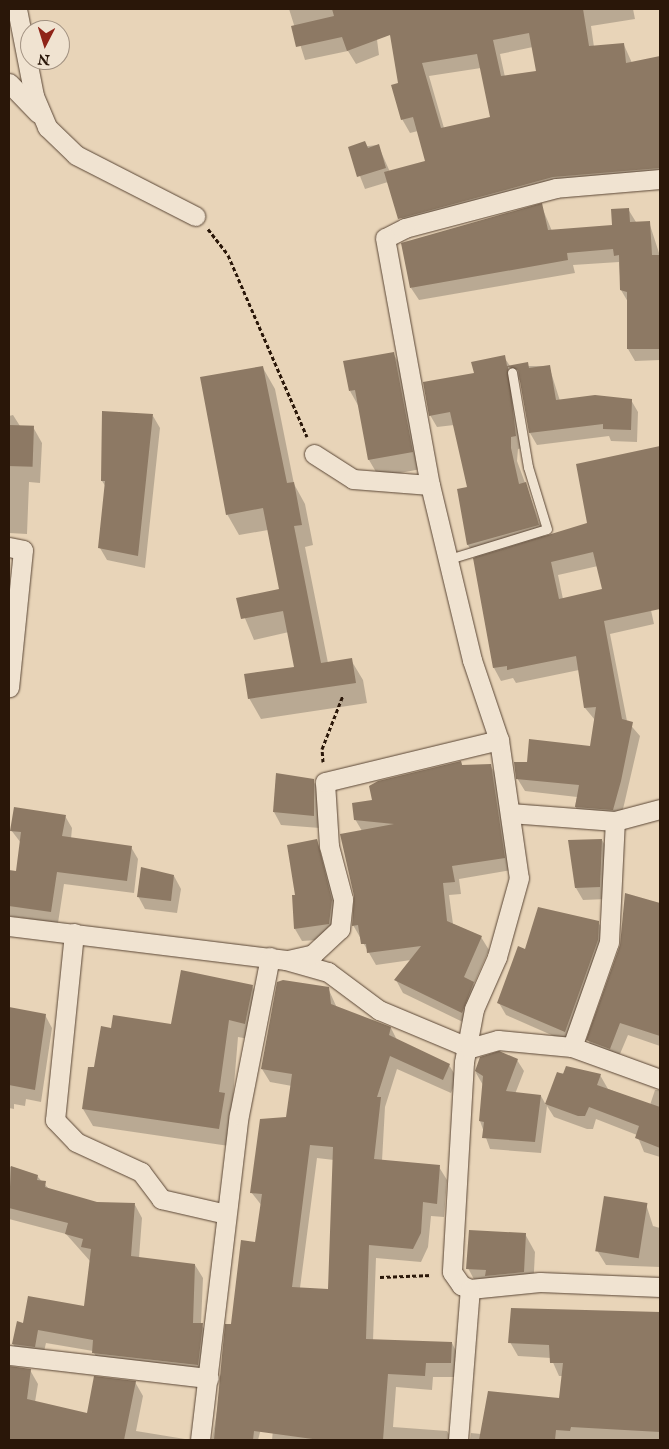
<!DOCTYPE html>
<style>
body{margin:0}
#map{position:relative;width:669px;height:1449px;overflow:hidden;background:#e8d4b8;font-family:"IM FELL English",serif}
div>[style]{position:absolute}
.shadow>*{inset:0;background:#0003}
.building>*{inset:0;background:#8d7964;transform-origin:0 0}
.path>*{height:3px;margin-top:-1.5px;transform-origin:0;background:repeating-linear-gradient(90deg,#2a1709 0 4px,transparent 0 6.5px)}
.roads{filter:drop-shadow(0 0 1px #5a4635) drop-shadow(0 0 1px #5a4635)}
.lane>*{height:9px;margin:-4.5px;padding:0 4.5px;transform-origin:4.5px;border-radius:4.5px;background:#f0e3d1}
.street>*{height:19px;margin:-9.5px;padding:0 9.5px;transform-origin:9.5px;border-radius:9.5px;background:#f0e3d1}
span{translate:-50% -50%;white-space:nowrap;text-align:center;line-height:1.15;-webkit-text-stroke:4.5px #f0e3d1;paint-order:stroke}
.frame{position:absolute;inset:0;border:10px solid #2a1709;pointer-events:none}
.north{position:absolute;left:20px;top:20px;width:50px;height:50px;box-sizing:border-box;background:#f0e3d1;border:1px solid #a19181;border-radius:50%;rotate:185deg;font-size:14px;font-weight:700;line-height:20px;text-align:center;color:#2a1709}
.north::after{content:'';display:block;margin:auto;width:18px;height:22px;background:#8f2418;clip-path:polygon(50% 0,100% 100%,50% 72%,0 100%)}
</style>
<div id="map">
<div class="shadow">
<div style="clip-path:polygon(289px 9px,373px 9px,379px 55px,356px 64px,348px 51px,305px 60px)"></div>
<div style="clip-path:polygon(evenodd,401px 9px,633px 9px,635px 19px,591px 26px,594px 47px,624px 45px,632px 63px,660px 57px,660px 182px,561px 190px,407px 232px,388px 182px,365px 189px,349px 148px,378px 145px,390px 172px,427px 162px,418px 131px,410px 133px,402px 119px,401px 9px,533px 47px,537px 72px,505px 77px,500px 54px,533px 47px,401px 9px,481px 68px,491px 118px,444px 128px,429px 76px,481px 68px)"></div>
<div style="clip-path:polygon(541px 205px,552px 231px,613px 226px,628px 209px,636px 222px,649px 222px,660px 256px,660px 360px,635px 361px,628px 349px,628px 302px,621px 290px,619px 262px,573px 265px,575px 273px,419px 300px,411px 288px)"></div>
<div style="clip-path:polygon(393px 353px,403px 370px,421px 469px,379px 477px,369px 460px,359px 407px,350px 391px)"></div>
<div style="clip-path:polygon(evenodd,504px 357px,510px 366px,549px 366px,560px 401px,631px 400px,638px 412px,637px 442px,611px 441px,609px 436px,537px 445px,530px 433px,521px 381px,515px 378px,523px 448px,518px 449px,517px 461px,545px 537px,588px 524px,660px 450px,660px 598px,649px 601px,654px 624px,610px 634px,627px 721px,640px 736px,620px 822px,582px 819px,575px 806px,577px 797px,525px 791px,517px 778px,528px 763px,591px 748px,595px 720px,585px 708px,579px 670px,516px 683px,513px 678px,501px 681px,494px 668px,476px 559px,468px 545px,458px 490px,468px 488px,454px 425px,437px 427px,430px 415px,475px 374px,504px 357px,598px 566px,603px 590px,563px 599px,558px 575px,598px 566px)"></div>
<div style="clip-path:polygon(263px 368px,275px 389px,294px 484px,305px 504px,313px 545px,305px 547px,328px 663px,351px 660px,363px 680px,367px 703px,261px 719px,249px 698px,296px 668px,289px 632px,254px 640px,237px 599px,280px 590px,268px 530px,239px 535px,227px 514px)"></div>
<div style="clip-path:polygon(13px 415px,20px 426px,33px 427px,42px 443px,40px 483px,29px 482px,27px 534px,9px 533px,9px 416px)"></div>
<div style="clip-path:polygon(153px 416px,160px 428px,145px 568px,107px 560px,100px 548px,106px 487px,102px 481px)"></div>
<div style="clip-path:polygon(461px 762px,463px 767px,490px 765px,498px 778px,511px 870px,459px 879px,461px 894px,449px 895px,453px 924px,481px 937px,489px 950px,474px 984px,480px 995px,469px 1025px,403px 993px,396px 980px,411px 960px,376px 965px,353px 925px,362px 831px,355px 819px,373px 801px)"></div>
<div style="clip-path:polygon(277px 775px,313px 781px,321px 793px,320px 828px,281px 825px,274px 812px)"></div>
<div style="clip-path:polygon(65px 816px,72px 828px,71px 839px,131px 847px,138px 859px,134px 893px,64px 884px,58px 923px,9px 916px,9px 872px,17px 873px,21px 843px,11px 830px)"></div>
<div style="clip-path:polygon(317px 840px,338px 913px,332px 939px,302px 941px,295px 929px,297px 896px)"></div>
<div style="clip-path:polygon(602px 840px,609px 852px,607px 899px,583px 900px,576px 888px)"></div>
<div style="clip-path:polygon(174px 876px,181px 889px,177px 913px,145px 909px,138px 896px)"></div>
<div style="clip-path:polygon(626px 894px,660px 906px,660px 1046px,628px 1035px,617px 1061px,595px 1053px,588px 1040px,621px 946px)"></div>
<div style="clip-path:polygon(598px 922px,605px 934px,572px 1044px,506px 1015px,499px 1003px,525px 951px)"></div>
<div style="clip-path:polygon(252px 986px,262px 1003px,255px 1040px,238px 1037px,229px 1146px,93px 1126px,83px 1109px,89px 1068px,95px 1069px,112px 1029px,172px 1025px)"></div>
<div style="clip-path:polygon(evenodd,328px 988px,337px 1008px,391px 1028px,397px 1040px,449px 1065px,457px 1078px,451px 1093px,397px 1069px,385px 1107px,382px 1161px,439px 1167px,447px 1180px,444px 1217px,431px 1216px,428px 1247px,421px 1262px,376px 1258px,373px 1341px,452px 1343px,459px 1357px,458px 1377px,433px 1377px,432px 1390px,396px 1387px,393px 1427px,447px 1431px,452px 1440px,272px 1440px,274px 1419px,264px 1417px,258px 1440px,212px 1440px,232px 1325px,256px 1243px,262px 1206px,251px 1192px,287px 1118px,292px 1086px,270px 1082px,262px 1069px,328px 988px,317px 1158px,334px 1160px,329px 1290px,300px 1288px,317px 1158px)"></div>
<div style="clip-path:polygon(9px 1009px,45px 1015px,52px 1028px,41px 1102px,26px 1099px,25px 1106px,14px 1104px,14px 1109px,9px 1108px)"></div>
<div style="clip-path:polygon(481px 1058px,517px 1060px,524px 1071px,515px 1094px,541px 1096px,546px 1105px,558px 1073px,600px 1075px,608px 1089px,650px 1105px,655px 1090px,660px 1090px,660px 1157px,644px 1152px,637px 1135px,596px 1119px,593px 1129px,587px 1129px,554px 1117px,547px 1106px,541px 1153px,490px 1149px,480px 1121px,483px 1085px,476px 1073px)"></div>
<div style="clip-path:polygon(9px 1166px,37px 1176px,49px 1189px,97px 1203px,135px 1205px,142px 1218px,139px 1258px,195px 1265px,203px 1278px,201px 1324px,210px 1338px,205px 1378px,101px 1366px,93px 1351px,46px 1343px,42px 1360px,21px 1357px,13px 1344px,24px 1324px,85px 1308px,90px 1261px,66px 1234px,9px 1219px)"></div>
<div style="clip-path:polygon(605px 1197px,646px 1204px,653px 1226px,660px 1228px,660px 1267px,606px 1265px,598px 1252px)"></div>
<div style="clip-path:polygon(525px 1234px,535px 1252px,533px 1290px,478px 1287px,468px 1268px)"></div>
<div style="clip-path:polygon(512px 1309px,660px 1315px,660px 1440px,470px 1440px,471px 1433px,481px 1434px,561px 1400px,563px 1376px,559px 1376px,551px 1358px,518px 1356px,510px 1342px)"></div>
<div style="clip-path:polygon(9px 1369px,30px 1370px,38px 1384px,35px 1402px,88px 1414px,135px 1382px,143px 1396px,136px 1431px,191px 1440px,9px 1440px)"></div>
</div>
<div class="building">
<div style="clip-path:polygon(evenodd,332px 9px,583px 9px,589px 46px,624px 43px,626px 63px,660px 56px,660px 168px,553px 177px,398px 219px,384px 172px,425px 161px,413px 117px,401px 120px,391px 85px,398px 83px,390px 35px,347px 51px,342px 37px,296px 47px,291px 26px,334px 16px,332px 9px,529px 33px,536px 71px,501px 76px,493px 40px,529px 33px,332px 9px,477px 54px,490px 117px,441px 128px,422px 63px,477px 54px)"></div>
<div style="clip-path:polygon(365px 141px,368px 148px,379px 144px,386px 168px,357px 177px,348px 147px)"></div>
<div style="clip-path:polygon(542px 203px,548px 230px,612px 225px,611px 209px,629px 208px,630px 222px,650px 221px,652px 255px,660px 255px,660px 349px,627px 349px,627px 292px,620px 290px,619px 255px,614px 256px,613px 249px,567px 253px,568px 260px,410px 288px,401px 243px)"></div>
<div style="clip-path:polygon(394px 352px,413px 452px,368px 460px,355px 390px,349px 391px,343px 361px)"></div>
<div style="clip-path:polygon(505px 355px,507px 366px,528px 362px,529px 368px,550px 365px,556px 400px,595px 395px,632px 399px,631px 430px,603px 429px,603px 424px,529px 433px,518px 370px,508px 367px,516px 436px,511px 437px,511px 448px,519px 484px,526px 482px,539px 525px,467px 545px,457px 489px,467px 487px,450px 412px,429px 416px,423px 382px,474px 373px,471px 362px)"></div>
<div style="clip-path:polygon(263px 366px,287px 483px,294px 482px,302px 525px,294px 526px,321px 663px,352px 658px,356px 683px,248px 699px,244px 674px,294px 667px,283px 611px,241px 619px,236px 598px,279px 589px,263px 508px,226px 515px,200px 377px)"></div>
<div style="clip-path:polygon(102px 411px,153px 414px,138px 556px,98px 548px,105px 481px,101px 481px)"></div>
<div style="left:9px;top:425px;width:25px;height:41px;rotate:2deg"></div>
<div style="clip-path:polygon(evenodd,660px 446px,660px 609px,604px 621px,622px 719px,633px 722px,621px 781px,613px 810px,575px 807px,579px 785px,516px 779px,514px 762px,527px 762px,529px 739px,590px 746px,596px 707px,584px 708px,576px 656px,507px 670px,507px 666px,493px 668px,473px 558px,587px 523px,576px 464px,660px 446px,593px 552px,602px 589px,559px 599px,551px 562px,593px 552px)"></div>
<div style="clip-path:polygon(461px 761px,462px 765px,491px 764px,505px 858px,452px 866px,455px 882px,443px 883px,447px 921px,482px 936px,464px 977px,474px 982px,462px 1013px,394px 980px,421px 946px,367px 953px,366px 944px,361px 944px,358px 925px,352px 926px,354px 896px,340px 834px,394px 824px,354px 820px,352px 803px,372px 800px,369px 786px,378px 781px)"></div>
<div style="clip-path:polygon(276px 773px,314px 779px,314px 816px,273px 812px)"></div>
<div style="clip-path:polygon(14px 807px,66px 815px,62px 836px,132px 846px,127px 881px,57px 872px,51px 912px,9px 906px,9px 870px,16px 871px,21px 832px,10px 831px)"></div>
<div style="clip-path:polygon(317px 839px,332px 900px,329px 924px,294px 929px,292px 895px,295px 895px,287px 845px)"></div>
<div style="clip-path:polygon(602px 839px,600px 887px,575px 888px,568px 840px)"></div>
<div style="clip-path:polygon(141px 867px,174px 875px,171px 901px,137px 897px)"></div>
<div style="clip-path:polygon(625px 893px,660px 903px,660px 1036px,620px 1023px,610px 1049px,586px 1040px,620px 945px)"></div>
<div style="clip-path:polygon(538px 907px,599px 921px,598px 940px,565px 1032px,497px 1003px,518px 946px,525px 949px)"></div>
<div style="clip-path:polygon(181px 970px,253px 985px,245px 1024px,229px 1020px,219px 1092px,225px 1093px,219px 1129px,82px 1109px,88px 1067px,94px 1067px,101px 1026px,111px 1028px,113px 1015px,171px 1024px)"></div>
<div style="clip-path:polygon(evenodd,283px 980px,329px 987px,331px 1004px,391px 1027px,389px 1035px,450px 1064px,443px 1080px,390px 1056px,377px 1097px,381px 1097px,374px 1159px,440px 1165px,437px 1204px,423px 1202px,421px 1233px,413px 1249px,369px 1245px,366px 1339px,452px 1342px,451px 1363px,426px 1363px,425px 1376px,388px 1374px,383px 1440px,320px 1440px,254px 1431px,253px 1440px,214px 1440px,225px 1324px,231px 1324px,241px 1240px,255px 1242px,262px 1194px,250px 1193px,260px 1119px,286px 1117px,292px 1074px,261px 1069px,277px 982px,283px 980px,310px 1145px,333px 1147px,328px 1289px,292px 1287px,310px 1145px)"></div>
<div style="clip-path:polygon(9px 1007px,46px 1014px,35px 1090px,9px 1085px)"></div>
<div style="clip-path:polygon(499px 1051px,518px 1059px,506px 1091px,541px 1095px,535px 1142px,482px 1138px,484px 1122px,479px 1121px,483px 1076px,475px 1071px,480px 1057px)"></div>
<div style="clip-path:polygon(566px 1066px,601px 1074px,597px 1085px,660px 1107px,660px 1148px,635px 1138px,639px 1126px,589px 1107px,585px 1116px,578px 1116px,545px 1104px,557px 1072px,563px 1074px)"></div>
<div style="clip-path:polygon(11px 1166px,38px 1175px,37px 1180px,46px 1181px,45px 1187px,97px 1202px,135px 1203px,131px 1256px,195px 1264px,193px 1323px,203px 1323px,198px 1365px,92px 1353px,93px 1340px,38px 1330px,35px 1347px,12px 1344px,17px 1321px,23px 1323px,28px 1296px,84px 1306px,91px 1249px,81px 1247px,83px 1239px,65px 1234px,68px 1223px,9px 1208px)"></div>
<div style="left:604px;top:1196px;width:44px;height:56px;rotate:9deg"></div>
<div style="clip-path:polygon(469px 1230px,526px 1233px,524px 1272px,485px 1276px,486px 1270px,466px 1269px)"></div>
<div style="clip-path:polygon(511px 1308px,660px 1312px,660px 1432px,571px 1427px,570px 1431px,556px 1430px,555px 1440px,479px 1440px,488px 1391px,559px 1398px,563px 1363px,550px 1363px,549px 1345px,508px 1343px)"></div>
<div style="clip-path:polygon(9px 1366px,31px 1369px,27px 1399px,87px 1413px,94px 1376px,136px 1381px,124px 1440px,9px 1440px)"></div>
</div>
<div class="path">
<div style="left:208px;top:229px;width:33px;rotate:52deg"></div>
<div style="left:228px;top:255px;width:198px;rotate:66.5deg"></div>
<div style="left:323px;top:762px;width:13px;rotate:-94deg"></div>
<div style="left:322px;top:749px;width:58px;rotate:-68.7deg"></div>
<div style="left:380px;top:1277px;width:52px;rotate:-2.2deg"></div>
</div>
<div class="roads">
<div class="lane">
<div style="left:449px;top:559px;width:102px;rotate:-17deg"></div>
<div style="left:547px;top:529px;width:65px;rotate:-107deg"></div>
<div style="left:528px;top:467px;width:96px;rotate:-99.6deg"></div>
</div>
<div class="street">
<div style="left:17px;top:9px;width:89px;rotate:78.9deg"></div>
<div style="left:34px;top:96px;width:34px;rotate:67deg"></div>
<div style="left:47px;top:127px;width:40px;rotate:44deg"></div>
<div style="left:76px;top:155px;width:134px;rotate:27.1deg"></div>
<div style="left:9px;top:83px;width:42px;rotate:46deg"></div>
<div style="left:660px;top:179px;width:104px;rotate:175.1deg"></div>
<div style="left:556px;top:188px;width:156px;rotate:165.2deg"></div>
<div style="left:405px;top:228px;width:22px;rotate:153deg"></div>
<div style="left:385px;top:238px;width:251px;rotate:79.7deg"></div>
<div style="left:430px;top:485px;width:180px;rotate:76.5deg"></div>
<div style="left:472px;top:660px;width:84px;rotate:71.4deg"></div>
<div style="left:499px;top:740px;width:139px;rotate:81.8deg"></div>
<div style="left:519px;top:878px;width:82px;rotate:105.6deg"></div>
<div style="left:497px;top:957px;width:57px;rotate:113.9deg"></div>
<div style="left:474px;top:1009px;width:54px;rotate:100.7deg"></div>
<div style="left:464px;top:1062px;width:210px;rotate:93.3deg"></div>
<div style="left:452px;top:1272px;width:16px;rotate:55deg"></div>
<div style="left:461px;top:1285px;width:10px;rotate:24deg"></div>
<div style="left:470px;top:1289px;width:70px;rotate:-5.7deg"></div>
<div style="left:540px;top:1282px;width:120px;rotate:2.4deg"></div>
<div style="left:314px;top:454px;width:46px;rotate:32.7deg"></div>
<div style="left:353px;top:479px;width:77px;rotate:4.5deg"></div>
<div style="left:9px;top:547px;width:14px;rotate:12deg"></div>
<div style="left:23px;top:550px;width:138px;rotate:95.8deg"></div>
<div style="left:510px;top:813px;width:105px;rotate:4.4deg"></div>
<div style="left:615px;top:821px;width:47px;rotate:-14.9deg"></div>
<div style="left:9px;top:926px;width:279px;rotate:7deg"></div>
<div style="left:286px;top:960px;width:44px;rotate:15.9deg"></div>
<div style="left:328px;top:972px;width:64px;rotate:36.7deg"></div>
<div style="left:379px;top:1010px;width:99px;rotate:22.7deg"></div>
<div style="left:470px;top:1048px;width:29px;rotate:-16deg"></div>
<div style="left:498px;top:1040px;width:74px;rotate:5.4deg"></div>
<div style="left:572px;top:1047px;width:94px;rotate:20deg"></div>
<div style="left:74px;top:933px;width:188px;rotate:95.8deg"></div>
<div style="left:55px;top:1120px;width:30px;rotate:46deg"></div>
<div style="left:76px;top:1142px;width:72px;rotate:24.8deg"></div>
<div style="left:141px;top:1172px;width:34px;rotate:53deg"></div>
<div style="left:161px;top:1199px;width:67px;rotate:13deg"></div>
<div style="left:288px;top:960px;width:26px;rotate:-13deg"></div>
<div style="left:313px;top:954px;width:37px;rotate:-43deg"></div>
<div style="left:340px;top:929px;width:30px;rotate:-84deg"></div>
<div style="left:343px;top:899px;width:55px;rotate:-104.8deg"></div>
<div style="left:329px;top:846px;width:64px;rotate:-93.6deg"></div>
<div style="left:325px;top:782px;width:179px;rotate:-13.6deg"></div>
<div style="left:572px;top:1047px;width:111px;rotate:-70.6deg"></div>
<div style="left:609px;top:942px;width:121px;rotate:-87.2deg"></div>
<div style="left:9px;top:1355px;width:201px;rotate:6.6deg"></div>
<div style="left:200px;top:1440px;width:327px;rotate:-83.2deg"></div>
<div style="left:239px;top:1115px;width:161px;rotate:-78.9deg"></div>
<div style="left:458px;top:1440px;width:151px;rotate:-85.5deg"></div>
</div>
</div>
<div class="frame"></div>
<div class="north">N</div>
</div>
